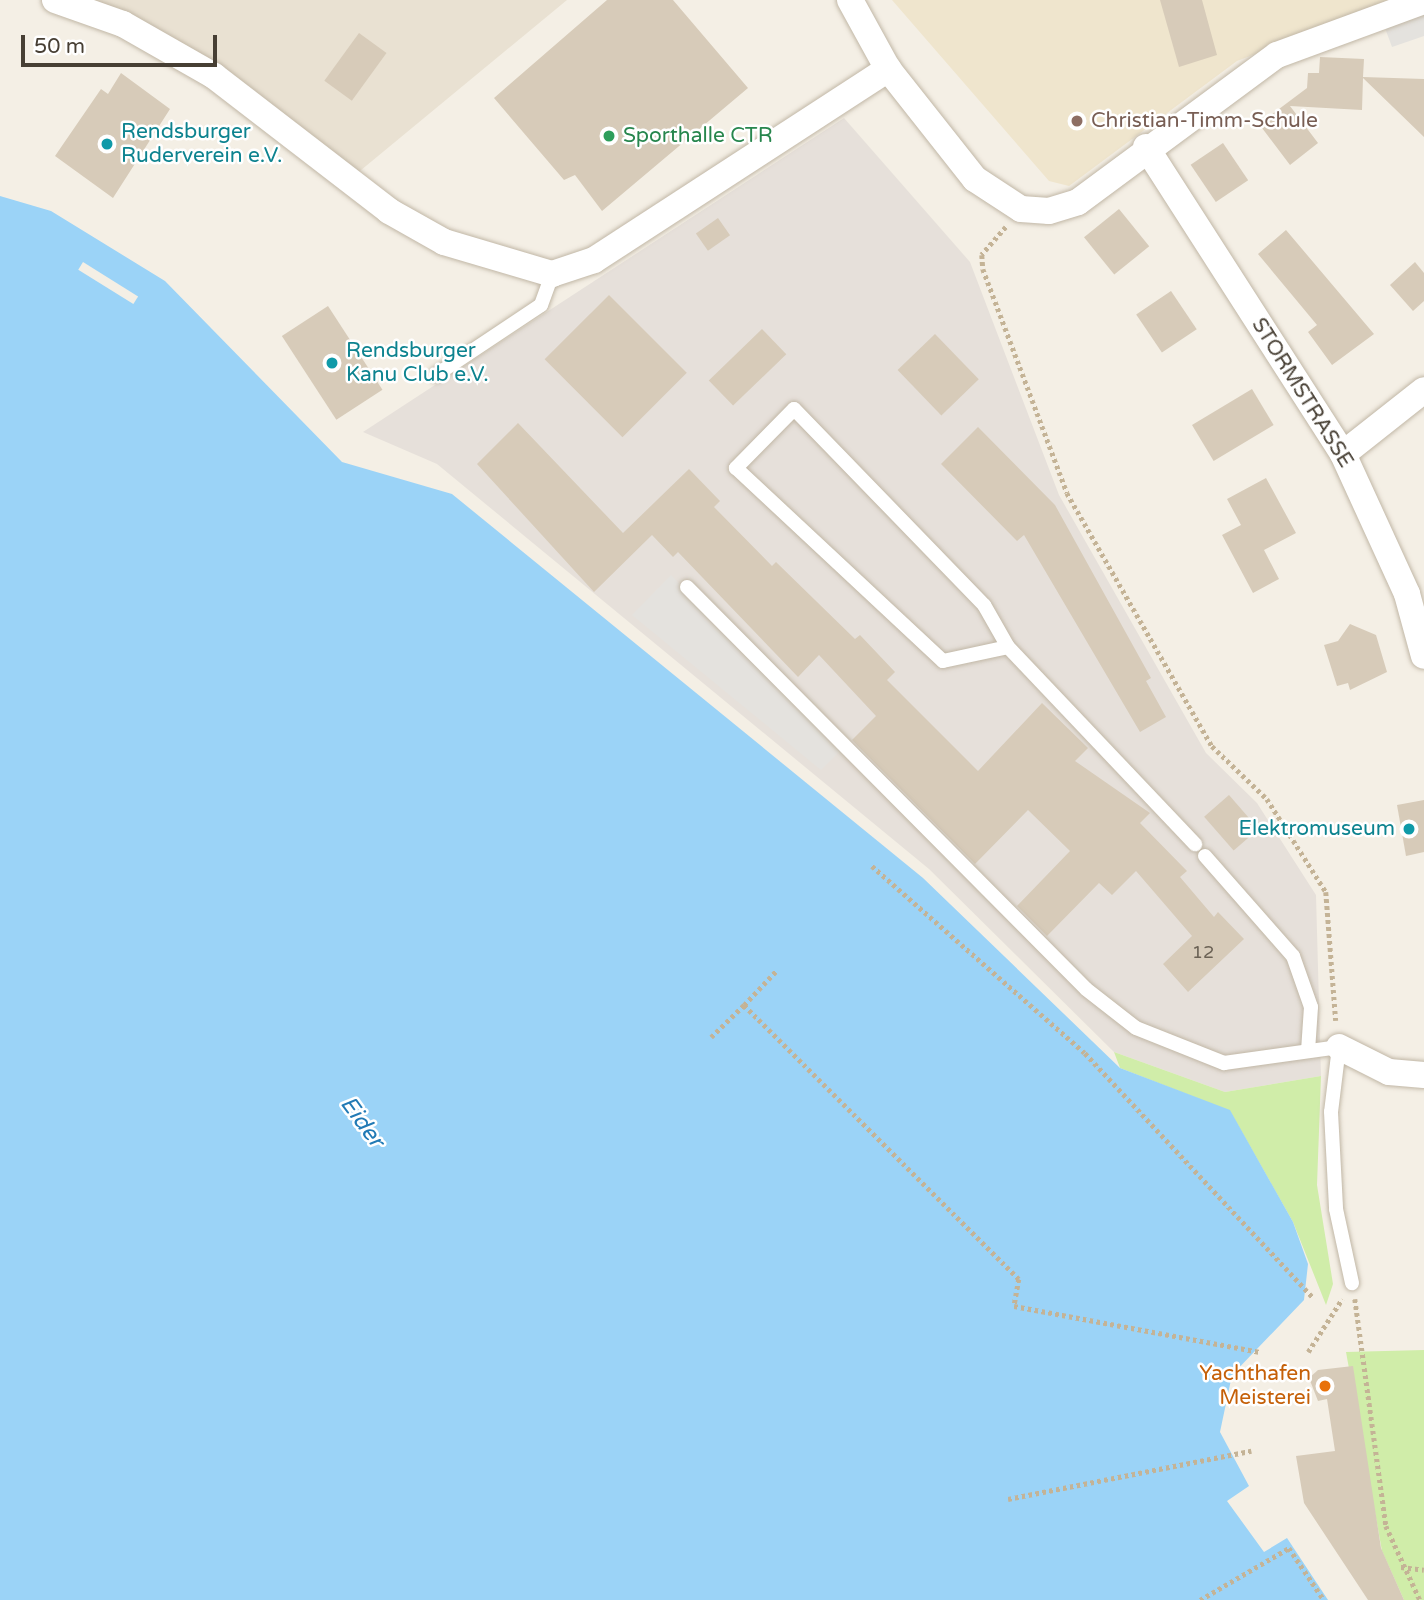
<!DOCTYPE html>
<style>
body{margin:0}
#map{position:relative;width:1424px;height:1600px;overflow:hidden;background:#f4efe5;font-family:"Varela Round",sans-serif}
div>[style]{position:absolute}
.residential>*{inset:0;background:#e9e1d2}
.industrial>*{inset:0;background:#e6e0da}
.education>*{inset:0;background:#efe5cd}
.green>*{inset:0;background:#d0eda9}
.parking>*{inset:0;background:#e4e2de}
.water>*{inset:0;background:#9bd3f7}
.pier>*{inset:0;background:#f4efe5;transform-origin:0 0}
.building>*{inset:0;background:#d7cbb9;transform-origin:0 0}
.path>*{height:4.5px;margin-top:-2.25px;transform-origin:0;background:repeating-linear-gradient(90deg,#c4b396 0 3.5px,transparent 0 7px)}
.roads{filter:drop-shadow(0 0 2px #c1b7a6) drop-shadow(0 0 2px #c1b7a6)}
.lane>*{height:14px;margin:-7px;padding:0 7px;transform-origin:7px;border-radius:7px;background:#fff}
.street>*{height:26px;margin:-13px;padding:0 13px;transform-origin:13px;border-radius:13px;background:#fff}
.dots>*{width:19px;height:19px;translate:-50% -50%;box-sizing:border-box;border:4px solid #fff;border-radius:50%}
span{translate:-50% -50%;white-space:nowrap;text-align:center;line-height:1.15;-webkit-text-stroke:5px #fff;paint-order:stroke}
.number-label{font-size:18px;color:#6b6255}
.number-label span{-webkit-text-stroke-width:0}
.education-label{font-size:21px;color:#785e54}
.left{translate:0 -50%;text-align:left}
.culture-label{font-size:21px;color:#0d838f}
.right{translate:-100% -50%;text-align:right}
.leisure-label{font-size:21px;color:#27864d}
.street-label{font-size:21px;color:#473f34}
.food-label{font-size:21px;color:#c56008}
.water-label{font-size:23px;color:#217ab5;font-style:italic}
.scale{position:absolute;left:21px;top:35px;width:196px;height:32px;box-sizing:border-box;border:4px solid #473f34;border-top:0;padding-left:9px;font-size:21px;line-height:24px;white-space:nowrap;color:#473f34;-webkit-text-stroke:5px #fff;paint-order:stroke}
</style>
<div id="map">
<div class="residential">
<div style="clip-path:polygon(55px 0,567px 0,349px 180px,287px 130px)"></div>
</div>
<div class="industrial">
<div style="clip-path:polygon(844px 118px,970px 262px,1059px 495px,1206px 753px,1257px 803px,1316px 895px,1321px 1076px,1225px 1092px,1114px 1052px,929px 869px,437px 464px,363px 432px)"></div>
</div>
<div class="education">
<div style="clip-path:polygon(892px 0,1396px 0,1237px 61px,1069px 186px,1049px 181px)"></div>
</div>
<div class="green">
<div style="clip-path:polygon(1114px 1052px,1225px 1092px,1321px 1076px,1317px 1185px,1333px 1284px,1326px 1305px,1293px 1222px,1230px 1111px,1120px 1068px)"></div>
<div style="clip-path:polygon(1424px 1350px,1424px 1600px,1404px 1600px,1382px 1551px,1346px 1352px)"></div>
</div>
<div class="parking">
<div style="clip-path:polygon(1424px 14px,1424px 36px,1392px 47px,1385px 28px)"></div>
<div style="clip-path:polygon(671px 575px,841px 750px,821px 770px,632px 615px)"></div>
</div>
<div class="water">
<div style="clip-path:polygon(0 196px,51px 211px,165px 281px,342px 462px,452px 494px,923px 878px,1120px 1068px,1230px 1110px,1293px 1222px,1308px 1264px,1304px 1300px,1232px 1375px,1220px 1432px,1249px 1486px,1227px 1501px,1264px 1552px,1287px 1538px,1328px 1600px,0 1600px)"></div>
</div>
<div class="pier">
<div style="left:83px;top:262px;width:65px;height:9px;rotate:32deg"></div>
</div>
<div class="building">
<div style="clip-path:polygon(607px 0,673px 0,748px 88px,602px 211px,575px 175px,564px 180px,494px 98px)"></div>
<div style="clip-path:polygon(1160px 0,1202px 0,1217px 55px,1179px 67px)"></div>
<div style="left:359px;top:33px;width:34px;height:59px;rotate:36deg"></div>
<div style="clip-path:polygon(1320px 57px,1364px 59px,1363px 77px,1424px 79px,1424px 137px,1363px 78px,1362px 110px,1290px 106px,1318px 143px,1290px 165px,1259px 124px,1307px 88px,1308px 73px,1319px 73px)"></div>
<div style="clip-path:polygon(121px 73px,170px 109px,113px 198px,55px 156px,101px 89px,108px 94px)"></div>
<div style="left:1223px;top:143px;width:45px;height:39px;rotate:56deg"></div>
<div style="left:1119px;top:209px;width:48px;height:45px;rotate:51deg"></div>
<div style="left:718px;top:218px;width:21px;height:27px;rotate:55deg"></div>
<div style="clip-path:polygon(1286px 230px,1374px 334px,1332px 365px,1308px 332px,1317px 325px,1258px 254px)"></div>
<div style="clip-path:polygon(1415px 262px,1424px 273px,1424px 301px,1413px 311px,1390px 285px)"></div>
<div style="left:1171px;top:291px;width:46px;height:42px;rotate:56deg"></div>
<div style="left:609px;top:295px;width:110px;height:91px;rotate:45deg"></div>
<div style="left:328px;top:306px;width:100px;height:55px;rotate:57deg"></div>
<div style="left:762px;top:329px;width:35px;height:74px;rotate:46deg"></div>
<div style="left:935px;top:334px;width:63px;height:52px;rotate:46deg"></div>
<div style="left:1252px;top:389px;width:42px;height:70px;rotate:59deg"></div>
<div style="clip-path:polygon(518px 423px,623px 533px,689px 469px,720px 501px,714px 507px,772px 566px,776px 562px,855px 639px,860px 635px,895px 672px,887px 680px,978px 771px,1042px 703px,1088px 748px,1075px 761px,1150px 813px,1140px 823px,1187px 871px,1180px 877px,1214px 917px,1218px 912px,1244px 939px,1188px 992px,1163px 964px,1192px 936px,1136px 871px,1112px 895px,1099px 883px,1047px 936px,1017px 906px,1070px 851px,1028px 810px,975px 864px,852px 740px,876px 716px,819px 655px,798px 677px,678px 552px,673px 557px,652px 535px,594px 592px,477px 464px)"></div>
<div style="clip-path:polygon(978px 427px,1055px 505px,1151px 678px,1146px 681px,1166px 717px,1140px 732px,1024px 535px,1017px 541px,941px 464px)"></div>
<div style="clip-path:polygon(1266px 478px,1296px 533px,1264px 550px,1279px 579px,1253px 593px,1222px 535px,1241px 525px,1227px 499px)"></div>
<div style="clip-path:polygon(1350px 624px,1376px 635px,1387px 672px,1350px 690px,1348px 683px,1337px 686px,1324px 645px,1338px 641px)"></div>
<div style="left:1229px;top:795px;width:45px;height:33px;rotate:49deg"></div>
<div style="clip-path:polygon(1424px 800px,1424px 852px,1406px 856px,1397px 805px)"></div>
<div style="clip-path:polygon(1353px 1366px,1381px 1548px,1404px 1600px,1368px 1600px,1304px 1503px,1296px 1456px,1335px 1451px,1327px 1399px,1318px 1401px,1309px 1378px,1318px 1370px)"></div>
</div>
<div class="path">
<div style="left:1006px;top:227px;width:37px;rotate:131deg"></div>
<div style="left:982px;top:255px;width:14px;rotate:86deg"></div>
<div style="left:983px;top:269px;width:239px;rotate:69.4deg"></div>
<div style="left:1067px;top:493px;width:292px;rotate:60.2deg"></div>
<div style="left:1212px;top:746px;width:76px;rotate:43.9deg"></div>
<div style="left:1267px;top:799px;width:110px;rotate:57.6deg"></div>
<div style="left:1326px;top:892px;width:129px;rotate:85.6deg"></div>
<div style="left:872px;top:866px;width:283px;rotate:41.3deg"></div>
<div style="left:1085px;top:1053px;width:336px;rotate:47deg"></div>
<div style="left:744px;top:1005px;width:47px;rotate:-46.7deg"></div>
<div style="left:711px;top:1037px;width:46px;rotate:-44.1deg"></div>
<div style="left:744px;top:1005px;width:388px;rotate:44.9deg"></div>
<div style="left:1019px;top:1279px;width:27px;rotate:100deg"></div>
<div style="left:1014px;top:1306px;width:249px;rotate:10.6deg"></div>
<div style="left:1355px;top:1299px;width:229px;rotate:82.2deg"></div>
<div style="left:1386px;top:1526px;width:81px;rotate:65.3deg"></div>
<div style="left:1308px;top:1352px;width:63px;rotate:-57.3deg"></div>
<div style="left:1008px;top:1499px;width:248px;rotate:-11.2deg"></div>
<div style="left:1401px;top:1567px;width:23px;rotate:7deg"></div>
<div style="left:1200px;top:1600px;width:103px;rotate:-30.3deg"></div>
<div style="left:1289px;top:1548px;width:63px;rotate:56.1deg"></div>
</div>
<div class="roads">
<div class="lane">
<div style="left:436px;top:375px;width:126px;rotate:-33.7deg"></div>
<div style="left:541px;top:305px;width:33px;rotate:-70deg"></div>
<div style="left:687px;top:587px;width:566px;rotate:45.21deg"></div>
<div style="left:1086px;top:989px;width:63px;rotate:38deg"></div>
<div style="left:1136px;top:1028px;width:95px;rotate:21.7deg"></div>
<div style="left:1224px;top:1063px;width:116px;rotate:-7.9deg"></div>
<div style="left:1339px;top:1047px;width:65px;rotate:97deg"></div>
<div style="left:1331px;top:1112px;width:97px;rotate:87deg"></div>
<div style="left:1336px;top:1209px;width:76px;rotate:77.8deg"></div>
<div style="left:1008px;top:647px;width:48px;rotate:-119.7deg"></div>
<div style="left:984px;top:605px;width:273px;rotate:-134.1deg"></div>
<div style="left:794px;top:409px;width:83px;rotate:134.5deg"></div>
<div style="left:736px;top:468px;width:283px;rotate:43deg"></div>
<div style="left:943px;top:661px;width:66px;rotate:-12.2deg"></div>
<div style="left:1008px;top:647px;width:272px;rotate:46.5deg"></div>
<div style="left:1205px;top:856px;width:133px;rotate:48.7deg"></div>
<div style="left:1293px;top:956px;width:54px;rotate:70.6deg"></div>
<div style="left:1311px;top:1007px;width:44px;rotate:93.9deg"></div>
</div>
<div class="street">
<div style="left:55px;top:0;width:72px;rotate:19.4deg"></div>
<div style="left:123px;top:24px;width:105px;rotate:29.7deg"></div>
<div style="left:214px;top:76px;width:221px;rotate:37.6deg"></div>
<div style="left:389px;top:211px;width:63px;rotate:29.4deg"></div>
<div style="left:444px;top:242px;width:113px;rotate:16.5deg"></div>
<div style="left:552px;top:274px;width:44px;rotate:-18.4deg"></div>
<div style="left:594px;top:260px;width:351px;rotate:-33deg"></div>
<div style="left:850px;top:0;width:79px;rotate:61.2deg"></div>
<div style="left:888px;top:69px;width:140px;rotate:51.7deg"></div>
<div style="left:975px;top:179px;width:55px;rotate:33.1deg"></div>
<div style="left:1021px;top:209px;width:28px;rotate:4deg"></div>
<div style="left:1049px;top:211px;width:30px;rotate:-17deg"></div>
<div style="left:1078px;top:202px;width:247px;rotate:-36.5deg"></div>
<div style="left:1277px;top:55px;width:157px;rotate:-20.2deg"></div>
<div style="left:1146px;top:147px;width:365px;rotate:57.3deg"></div>
<div style="left:1343px;top:454px;width:154px;rotate:65.4deg"></div>
<div style="left:1407px;top:594px;width:64px;rotate:74.7deg"></div>
<div style="left:1343px;top:454px;width:103px;rotate:-38.3deg"></div>
<div style="left:1339px;top:1047px;width:56px;rotate:26.6deg"></div>
<div style="left:1389px;top:1072px;width:35px;rotate:5deg"></div>
</div>
</div>
<div class="dots">
<div style="left:1077px;top:121px;background:#8d6e63"></div>
<div style="left:609px;top:136px;background:#2e9e5b"></div>
<div style="left:107px;top:144px;background:#0f9aa8"></div>
<div style="left:332px;top:363px;background:#0f9aa8"></div>
<div style="left:1409px;top:829px;background:#0f9aa8"></div>
<div style="left:1325px;top:1386px;background:#e8710a"></div>
</div>
<div class="number-label">
<span style="left:1203px;top:952px">12</span>
</div>
<div class="education-label">
<span class="left" style="left:1091px;top:121px">Christian-Timm-Schule</span>
</div>
<div class="culture-label">
<span class="left" style="left:121px;top:144px">Rendsburger<br>Ruderverein e.V.</span>
<span class="left" style="left:346px;top:363px">Rendsburger<br>Kanu Club e.V.</span>
<span class="right" style="left:1395px;top:829px">Elektromuseum</span>
</div>
<div class="leisure-label">
<span class="left" style="left:623px;top:136px">Sporthalle CTR</span>
</div>
<div class="street-label">
<span style="left:1302px;top:393px;rotate:58deg">STORMSTRASSE</span>
</div>
<div class="food-label">
<span class="right" style="left:1311px;top:1386px">Yachthafen<br>Meisterei</span>
</div>
<div class="water-label">
<span style="left:362px;top:1122px;rotate:54deg">Eider</span>
</div>
<div class="scale">50 m</div>
</div>
